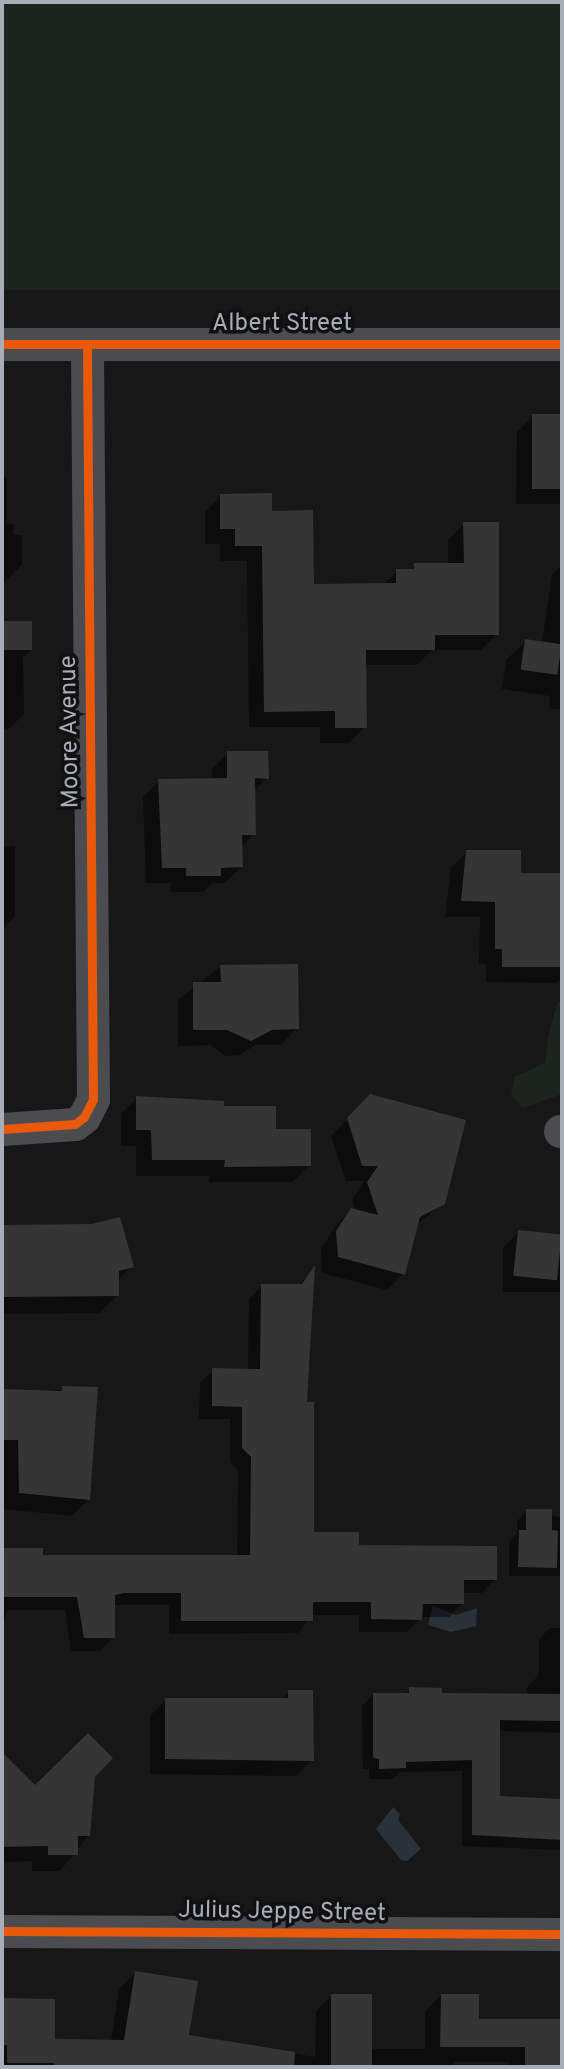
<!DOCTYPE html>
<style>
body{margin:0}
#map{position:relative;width:564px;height:2069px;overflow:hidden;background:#171717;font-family:Overpass,sans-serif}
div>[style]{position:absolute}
.green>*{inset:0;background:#1d241e;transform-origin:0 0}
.water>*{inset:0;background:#2a3239}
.shadow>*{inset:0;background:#0007}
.building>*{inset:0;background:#353536;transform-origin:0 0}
.street>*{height:33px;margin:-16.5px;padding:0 16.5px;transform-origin:16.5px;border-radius:16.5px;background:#4b4c50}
.cycleway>*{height:9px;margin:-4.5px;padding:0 4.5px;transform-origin:4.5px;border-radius:4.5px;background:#e8590c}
span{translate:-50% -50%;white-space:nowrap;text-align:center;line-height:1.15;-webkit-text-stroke:7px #111113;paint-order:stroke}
.street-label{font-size:24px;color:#a8adb8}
.frame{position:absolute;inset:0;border:4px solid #a8adb8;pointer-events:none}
</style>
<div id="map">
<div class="green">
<div style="left:2px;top:2px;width:560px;height:288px"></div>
<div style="clip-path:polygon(562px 1000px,562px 1094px,523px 1108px,511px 1095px,514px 1077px,545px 1063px,548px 1037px,557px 1004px)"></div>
</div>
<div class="water">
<div style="clip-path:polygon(433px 1606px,456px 1615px,477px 1608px,476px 1626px,451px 1632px,428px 1625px)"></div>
<div style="clip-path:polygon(393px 1807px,400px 1814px,398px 1820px,421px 1849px,407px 1861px,401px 1860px,376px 1829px)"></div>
</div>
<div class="shadow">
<div style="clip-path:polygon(533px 416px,562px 416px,562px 504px,516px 504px,517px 432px)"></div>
<div style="clip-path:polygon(2px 477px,7px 477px,7px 524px,14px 524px,13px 535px,22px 535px,22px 565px,2px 584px)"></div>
<div style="clip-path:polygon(221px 496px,271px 513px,312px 586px,383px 585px,397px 571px,409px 571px,415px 565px,448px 564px,448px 540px,464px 524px,497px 634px,481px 650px,432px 650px,417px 665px,364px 665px,365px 727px,349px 743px,320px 743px,320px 727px,249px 727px,247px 561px,220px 561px,220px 544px,205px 544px,205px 512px)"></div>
<div style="clip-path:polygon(562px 564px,562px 710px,549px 708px,550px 696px,502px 689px,506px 660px,526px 641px,542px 643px,552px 575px)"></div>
<div style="clip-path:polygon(4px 622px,31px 650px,23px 657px,24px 714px,9px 729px,2px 729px)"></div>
<div style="clip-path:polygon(228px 753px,267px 778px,253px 792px,254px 834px,241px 847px,241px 867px,225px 883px,212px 883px,203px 892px,171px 892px,171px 883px,146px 883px,143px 797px,159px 781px,212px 780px,212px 769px)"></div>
<div style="clip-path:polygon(15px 846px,15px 916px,2px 929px,2px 847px)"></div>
<div style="clip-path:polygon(467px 852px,519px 875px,562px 875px,562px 977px,557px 983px,486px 982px,486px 964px,479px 964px,480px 917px,445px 917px,451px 868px)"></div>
<div style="clip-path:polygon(221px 966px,297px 1028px,281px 1045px,255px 1045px,240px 1055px,225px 1056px,211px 1045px,178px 1046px,178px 1000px)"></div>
<div style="clip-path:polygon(371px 1096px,443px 1203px,416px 1225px,403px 1274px,387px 1290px,322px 1273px,321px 1249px,335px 1227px,351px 1210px,356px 1211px,352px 1200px,364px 1181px,346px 1181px,331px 1136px)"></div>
<div style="clip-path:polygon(137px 1098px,222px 1108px,274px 1131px,309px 1165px,293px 1182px,209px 1182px,209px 1176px,136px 1176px,136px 1146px,121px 1146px,121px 1114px)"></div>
<div style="clip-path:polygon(92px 1226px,132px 1266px,117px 1281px,117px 1296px,99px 1313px,2px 1314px,2px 1227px)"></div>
<div style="clip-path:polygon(519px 1231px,562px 1237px,562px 1292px,503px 1292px,503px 1248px)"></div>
<div style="clip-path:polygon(313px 1270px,305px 1404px,312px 1533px,495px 1579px,482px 1593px,462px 1593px,463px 1603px,449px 1617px,421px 1617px,407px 1632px,359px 1632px,359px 1615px,312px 1615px,298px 1633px,169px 1634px,169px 1605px,114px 1605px,113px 1637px,100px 1651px,71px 1651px,65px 1610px,7px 1610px,2px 1632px,2px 1550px,41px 1550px,41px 1557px,237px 1557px,238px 1470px,230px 1462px,230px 1419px,199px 1419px,200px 1383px,213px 1370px,248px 1371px,249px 1299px,262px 1286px,298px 1286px)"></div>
<div style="clip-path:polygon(96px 1389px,88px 1500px,72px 1516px,4px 1509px,2px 1391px)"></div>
<div style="clip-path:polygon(527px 1511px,562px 1518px,562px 1576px,509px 1576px,509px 1541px,517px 1534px,517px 1521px)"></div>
<div style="clip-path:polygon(550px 1628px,562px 1628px,562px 1733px,498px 1731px,498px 1797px,562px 1801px,562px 1850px,462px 1846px,462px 1771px,400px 1772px,393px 1779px,369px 1779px,369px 1769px,363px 1769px,362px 1706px,373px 1695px,404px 1695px,410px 1689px,440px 1695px,527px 1696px,527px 1687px,539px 1675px,539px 1639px)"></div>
<div style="clip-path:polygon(289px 1692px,312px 1760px,296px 1776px,150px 1774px,150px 1716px,166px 1700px,281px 1700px)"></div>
<div style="clip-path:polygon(2px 1754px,35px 1788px,93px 1776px,89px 1835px,60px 1871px,32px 1871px,32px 1861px,2px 1862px)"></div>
<div style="clip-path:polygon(135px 1973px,187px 2036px,315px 2057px,316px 2011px,332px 1995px,370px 2049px,425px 2049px,425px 2012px,441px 1995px,477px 2021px,562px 2021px,562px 2067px,509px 2067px,509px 2062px,454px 2062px,454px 2067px,2px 2067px,2px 2000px,53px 2000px,53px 2041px,111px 2041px,119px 1989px)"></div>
</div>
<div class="building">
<div style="left:532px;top:414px;width:30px;height:75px"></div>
<div style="clip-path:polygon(272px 493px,272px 511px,313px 510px,314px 584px,396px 583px,396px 569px,414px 569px,414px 563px,464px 563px,463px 522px,499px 522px,499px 635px,435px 635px,435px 650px,366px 650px,367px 728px,335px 728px,335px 711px,264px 712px,262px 546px,235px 546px,235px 529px,220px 529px,220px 494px)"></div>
<div style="left:3px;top:621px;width:29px;height:29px"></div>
<div style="left:525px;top:639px;width:37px;height:31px;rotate:8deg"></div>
<div style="clip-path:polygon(227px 751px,268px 751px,269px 779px,255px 778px,256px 835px,242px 835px,243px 867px,221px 868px,221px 876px,186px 876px,186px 868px,162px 868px,158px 779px,227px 778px)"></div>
<div style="clip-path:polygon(466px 850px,521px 850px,521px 873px,562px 873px,562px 967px,502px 967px,502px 949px,495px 949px,495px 902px,461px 901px)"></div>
<div style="clip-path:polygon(298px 964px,299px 1029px,272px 1030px,251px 1041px,227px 1030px,193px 1030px,193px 982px,221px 982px,220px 965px)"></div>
<div style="clip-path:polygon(370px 1094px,466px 1120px,445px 1204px,420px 1217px,405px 1275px,338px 1257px,336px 1231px,351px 1208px,378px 1215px,367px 1182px,378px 1166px,362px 1166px,347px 1118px)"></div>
<div style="clip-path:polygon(136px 1096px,224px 1101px,224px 1106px,276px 1106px,276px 1129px,311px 1129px,311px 1166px,224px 1167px,225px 1160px,152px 1160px,151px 1130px,136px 1130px)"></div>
<div style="clip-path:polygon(120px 1217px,134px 1267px,119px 1271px,119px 1296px,2px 1297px,2px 1225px,92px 1224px)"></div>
<div style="left:518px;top:1230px;width:44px;height:46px;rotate:6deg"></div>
<div style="clip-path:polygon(315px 1265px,307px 1402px,314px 1402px,314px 1532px,359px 1532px,359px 1545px,497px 1546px,497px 1580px,464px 1580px,464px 1604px,423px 1604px,422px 1620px,371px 1619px,371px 1602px,313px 1602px,313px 1621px,181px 1621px,181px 1593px,124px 1593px,115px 1595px,115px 1638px,84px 1638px,77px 1597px,2px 1597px,2px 1548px,43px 1548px,43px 1555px,250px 1555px,251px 1457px,242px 1448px,242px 1407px,212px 1406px,212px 1368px,260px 1369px,261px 1284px,302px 1284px)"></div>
<div style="clip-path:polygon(62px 1386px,98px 1387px,90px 1500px,19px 1493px,18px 1440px,2px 1440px,2px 1389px,62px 1391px)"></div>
<div style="clip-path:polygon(526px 1509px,552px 1509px,552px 1530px,558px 1531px,557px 1568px,518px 1567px,519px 1530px,526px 1530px)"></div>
<div style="clip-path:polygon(409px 1687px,442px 1688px,442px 1693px,562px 1694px,562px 1721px,500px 1720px,500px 1796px,562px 1799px,562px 1840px,472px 1835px,472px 1760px,406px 1762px,406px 1768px,379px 1769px,379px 1759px,373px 1758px,373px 1693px,409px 1693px)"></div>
<div style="clip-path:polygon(288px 1690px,313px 1690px,314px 1761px,165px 1759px,165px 1698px,288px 1698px)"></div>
<div style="clip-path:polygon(88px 1733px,113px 1758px,95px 1777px,90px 1836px,78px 1836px,78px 1855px,48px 1855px,48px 1846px,2px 1847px,2px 1752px,35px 1785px)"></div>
<div style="clip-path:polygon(135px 1971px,198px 1981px,189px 2035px,295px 2052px,294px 2067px,54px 2067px,54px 2063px,7px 2063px,7px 2045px,2px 2045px,2px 1998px,55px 1999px,55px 2039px,124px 2040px)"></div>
<div style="left:331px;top:1994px;width:41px;height:73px"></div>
<div style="clip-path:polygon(441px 1994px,479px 1994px,479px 2019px,562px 2019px,562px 2067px,525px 2067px,525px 2047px,440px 2047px)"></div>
</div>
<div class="street">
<div style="left:2px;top:344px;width:560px"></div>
<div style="left:2px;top:1129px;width:73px;rotate:-3.9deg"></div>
<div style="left:75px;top:1124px;width:11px;rotate:-38deg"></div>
<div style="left:84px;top:1117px;width:20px;rotate:-63deg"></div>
<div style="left:93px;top:1099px;width:754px;rotate:-90.46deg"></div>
<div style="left:560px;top:1131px;width:2px"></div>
<div style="left:2px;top:1931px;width:560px;rotate:0.31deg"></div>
</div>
<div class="cycleway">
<div style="left:2px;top:344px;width:560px"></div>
<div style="left:2px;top:1129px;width:73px;rotate:-3.9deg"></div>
<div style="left:75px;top:1124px;width:11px;rotate:-38deg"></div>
<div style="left:84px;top:1117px;width:20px;rotate:-63deg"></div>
<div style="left:93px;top:1099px;width:754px;rotate:-90.46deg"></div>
<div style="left:2px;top:1931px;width:560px;rotate:0.31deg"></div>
</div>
<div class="street-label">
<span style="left:282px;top:325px">Albert Street</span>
<span style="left:71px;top:732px;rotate:-91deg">Moore Avenue</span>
<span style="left:282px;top:1913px;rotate:1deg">Julius Jeppe Street</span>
</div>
<div class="frame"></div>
</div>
